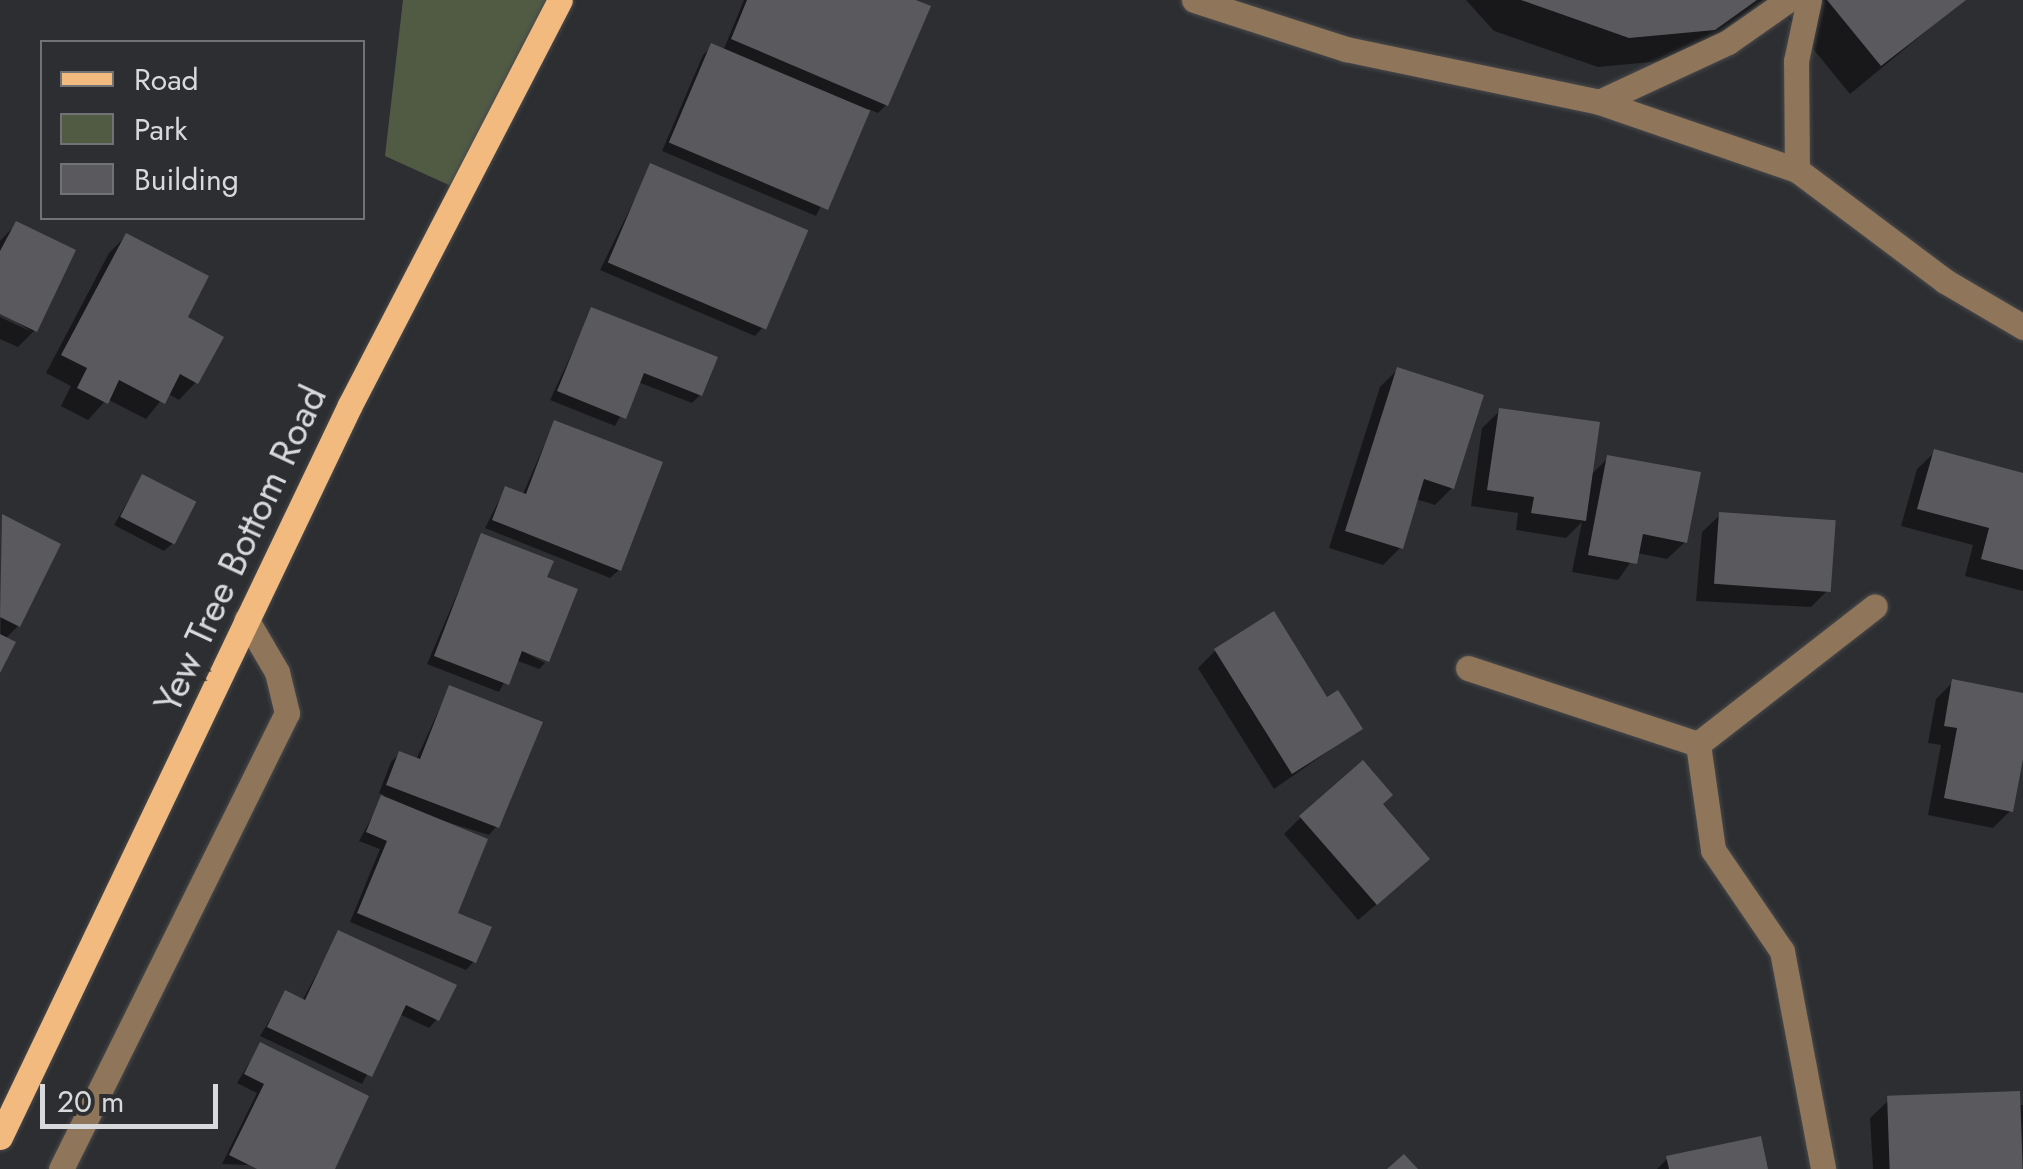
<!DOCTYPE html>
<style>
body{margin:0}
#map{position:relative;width:2023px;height:1169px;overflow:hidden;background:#2d2e31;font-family:Jost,sans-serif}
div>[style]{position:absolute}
.green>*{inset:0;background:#515b44}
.shadow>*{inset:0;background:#0007}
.building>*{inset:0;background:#5a5a5e;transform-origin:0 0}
.roads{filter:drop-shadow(0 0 2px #48494c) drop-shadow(0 0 2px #48494c)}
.minor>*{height:25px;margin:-12.5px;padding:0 12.5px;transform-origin:12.5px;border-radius:12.5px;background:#8f7559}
.major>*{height:25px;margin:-12.5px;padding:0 12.5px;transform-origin:12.5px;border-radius:12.5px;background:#f2ba7f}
span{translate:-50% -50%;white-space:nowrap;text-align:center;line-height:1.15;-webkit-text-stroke:9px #2d2e31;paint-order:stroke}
.street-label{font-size:38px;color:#d8d9db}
.legend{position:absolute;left:40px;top:40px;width:325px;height:180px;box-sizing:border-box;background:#2d2e31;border:2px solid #717275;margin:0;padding:12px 18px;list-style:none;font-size:30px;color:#d8d9db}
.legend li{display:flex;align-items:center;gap:20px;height:50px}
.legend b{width:50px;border:2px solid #717275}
.scale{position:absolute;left:40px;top:1084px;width:178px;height:45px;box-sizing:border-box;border:5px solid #d8d9db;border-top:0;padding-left:12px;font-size:30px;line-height:35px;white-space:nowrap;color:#d8d9db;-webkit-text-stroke:8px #2d2e31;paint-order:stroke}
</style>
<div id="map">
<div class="green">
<div style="clip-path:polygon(403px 0,560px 0,462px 191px,385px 156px)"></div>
</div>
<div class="shadow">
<div style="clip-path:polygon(744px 0,910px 0,886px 105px,878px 113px,868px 109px,816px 216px,662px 151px,703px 55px,712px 46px,723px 51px)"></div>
<div style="clip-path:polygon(1466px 0,1764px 0,1683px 59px,1598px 67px,1494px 31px)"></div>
<div style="clip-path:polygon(1773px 0,1964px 0,1850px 94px)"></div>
<div style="clip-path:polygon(651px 166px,763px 327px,755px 336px,600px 270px)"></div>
<div style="clip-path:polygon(16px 224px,35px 330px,18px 347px,0 339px,0 317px,32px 332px,0 311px,0 241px)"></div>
<div style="clip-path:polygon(126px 236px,185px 318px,196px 382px,179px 400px,167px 393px,146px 419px,107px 399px,88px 420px,61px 406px,71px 386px,46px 373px,109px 253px)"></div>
<div style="clip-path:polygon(592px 310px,700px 395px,692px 403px,638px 382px,615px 426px,550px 400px)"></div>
<div style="clip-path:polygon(1397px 370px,1452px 488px,1435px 505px,1416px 499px,1400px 548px,1383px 565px,1329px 548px,1380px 387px)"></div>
<div style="clip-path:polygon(1500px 411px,1590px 476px,1608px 458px,1685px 542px,1667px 559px,1637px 553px,1618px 580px,1572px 572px,1582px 522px,1566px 538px,1516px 530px,1518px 513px,1471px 506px,1482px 428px)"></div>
<div style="clip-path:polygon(554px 423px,619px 570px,610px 578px,485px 528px,505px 489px,522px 496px)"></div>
<div style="clip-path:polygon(1935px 452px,2023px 475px,2023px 591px,1965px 576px,1973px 545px,1901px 526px,1917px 469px)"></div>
<div style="clip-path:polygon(142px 477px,173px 543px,164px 551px,114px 525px)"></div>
<div style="clip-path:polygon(1720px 515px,1828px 590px,1811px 607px,1696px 601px,1702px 532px)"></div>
<div style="clip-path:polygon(2px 517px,18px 626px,5px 639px,0 667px)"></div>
<div style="clip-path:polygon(482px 536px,544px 579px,574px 590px,546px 661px,511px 645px,545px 663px,539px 669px,516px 660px,499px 692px,427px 664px)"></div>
<div style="clip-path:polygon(1215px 651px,1326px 701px,1360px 729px,1274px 789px,1198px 668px)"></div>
<div style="clip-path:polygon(1953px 682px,2023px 695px,2023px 745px,2011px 810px,1993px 828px,1928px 815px,1941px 745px,1928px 743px,1936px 699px)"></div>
<div style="clip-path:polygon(449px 688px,497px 826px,489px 835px,421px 814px,474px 961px,466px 970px,350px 922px,380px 849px,359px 841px,384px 795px,379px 793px,391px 762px,399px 754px,416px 760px)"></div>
<div style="clip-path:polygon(1380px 805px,1410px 876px,1358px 920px,1284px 834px,1301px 817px)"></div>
<div style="clip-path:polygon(339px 933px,437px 1019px,429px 1028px,399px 1014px,362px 1084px,260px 1036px,286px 993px,302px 1001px)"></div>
<div style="clip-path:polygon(260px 1045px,332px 1169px,222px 1164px,257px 1093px,237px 1083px)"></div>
<div style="clip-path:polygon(1888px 1101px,2023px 1105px,2023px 1169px,1873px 1169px,1870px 1118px)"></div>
<div style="clip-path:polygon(1668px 1158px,1765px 1169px,1657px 1169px)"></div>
</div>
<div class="building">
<div style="clip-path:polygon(747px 0,916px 0,931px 6px,888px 106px,731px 39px)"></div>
<div style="clip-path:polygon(1521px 0,1757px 0,1715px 30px,1629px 38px)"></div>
<div style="clip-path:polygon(1827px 0,1966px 0,1881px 66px)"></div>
<div style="left:711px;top:43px;width:173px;height:108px;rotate:23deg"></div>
<div style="left:650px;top:163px;width:172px;height:108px;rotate:23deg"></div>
<div style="clip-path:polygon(16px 221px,76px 250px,37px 332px,0 314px,0 251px)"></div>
<div style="clip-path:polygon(126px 233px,209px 276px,188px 317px,224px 337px,198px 384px,180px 374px,165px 404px,119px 380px,108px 404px,77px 388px,87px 368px,61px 355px)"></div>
<div style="clip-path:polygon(591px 307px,718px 357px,702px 396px,644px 373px,626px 419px,557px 391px)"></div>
<div style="clip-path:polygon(1397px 367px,1484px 395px,1454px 489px,1424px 479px,1403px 549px,1345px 531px)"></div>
<div style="clip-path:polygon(1499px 408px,1600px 422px,1586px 521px,1531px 513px,1534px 497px,1487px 490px)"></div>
<div style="clip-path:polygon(554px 420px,663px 462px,621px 571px,492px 520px,505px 486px,526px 494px)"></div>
<div style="clip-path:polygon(1934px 449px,2023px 473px,2023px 570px,1981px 559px,1989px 528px,1917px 509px)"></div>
<div style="clip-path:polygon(1607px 455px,1701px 472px,1687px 543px,1643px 534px,1637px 564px,1588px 555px)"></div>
<div style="left:142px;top:474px;width:61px;height:48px;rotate:27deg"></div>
<div style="left:1719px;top:512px;width:117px;height:72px;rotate:4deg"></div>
<div style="clip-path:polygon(2px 514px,61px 544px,20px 627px,0 617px)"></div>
<div style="clip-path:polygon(481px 533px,554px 561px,547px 577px,578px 589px,549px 662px,522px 651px,509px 685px,434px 656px)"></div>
<div style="clip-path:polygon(1274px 611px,1327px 697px,1338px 690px,1363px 729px,1292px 774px,1214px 649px)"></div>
<div style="clip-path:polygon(0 634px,16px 642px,0 673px)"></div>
<div style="clip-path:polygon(1952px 679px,2023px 693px,2023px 759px,2013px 812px,1944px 798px,1957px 728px,1944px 726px)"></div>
<div style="clip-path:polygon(449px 685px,543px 722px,499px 828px,386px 785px,399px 751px,420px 759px)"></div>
<div style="clip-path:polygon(1363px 760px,1393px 795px,1383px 804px,1430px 859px,1377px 905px,1299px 816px)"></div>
<div style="clip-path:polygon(381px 795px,488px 839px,458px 913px,492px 927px,476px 963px,357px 913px,387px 841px,366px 832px)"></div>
<div style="clip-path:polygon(338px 930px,457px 985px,439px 1021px,406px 1005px,372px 1077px,267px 1027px,285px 990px,305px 1000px)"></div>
<div style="clip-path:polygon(260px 1042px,369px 1096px,335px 1169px,257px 1169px,229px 1155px,264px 1084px,244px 1074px)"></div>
<div style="left:2020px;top:1091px;width:78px;height:133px;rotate:88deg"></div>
<div style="clip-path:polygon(1761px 1136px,1768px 1169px,1669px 1169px,1666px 1156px)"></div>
<div style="clip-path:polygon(1404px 1154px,1418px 1169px,1387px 1169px)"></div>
</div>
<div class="roads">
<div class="minor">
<div style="left:1194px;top:0;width:160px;rotate:17.9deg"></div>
<div style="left:1346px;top:49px;width:258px;rotate:11.8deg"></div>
<div style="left:1599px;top:102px;width:209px;rotate:19deg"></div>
<div style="left:1797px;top:170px;width:185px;rotate:36.9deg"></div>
<div style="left:1945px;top:281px;width:91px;rotate:30.5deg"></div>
<div style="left:1599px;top:102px;width:142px;rotate:-24.9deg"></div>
<div style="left:1728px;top:42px;width:73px;rotate:-35deg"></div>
<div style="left:1797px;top:170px;width:109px;rotate:-90.5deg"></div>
<div style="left:1796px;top:61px;width:62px;rotate:-78deg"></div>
<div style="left:1468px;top:668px;width:242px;rotate:18.3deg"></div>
<div style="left:1698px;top:744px;width:224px;rotate:-37.9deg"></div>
<div style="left:1698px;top:744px;width:107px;rotate:81.9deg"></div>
<div style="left:1713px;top:850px;width:122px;rotate:55.7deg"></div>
<div style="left:1782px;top:951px;width:222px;rotate:79.3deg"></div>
<div style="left:61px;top:1169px;width:509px;rotate:-63.64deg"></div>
<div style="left:287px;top:713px;width:42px;rotate:-103.7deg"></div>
<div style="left:277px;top:672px;width:61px;rotate:-120.3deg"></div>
</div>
<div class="major">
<div style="left:0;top:1137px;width:811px;rotate:-64.45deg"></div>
<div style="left:350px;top:405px;width:456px;rotate:-62.6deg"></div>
</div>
</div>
<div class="street-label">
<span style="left:240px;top:549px;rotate:-65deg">Yew Tree Bottom Road</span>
</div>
<ul class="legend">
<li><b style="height:12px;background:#f2ba7f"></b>Road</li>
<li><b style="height:28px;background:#515b44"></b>Park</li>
<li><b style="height:28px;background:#5a5a5e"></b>Building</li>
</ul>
<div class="scale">20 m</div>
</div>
